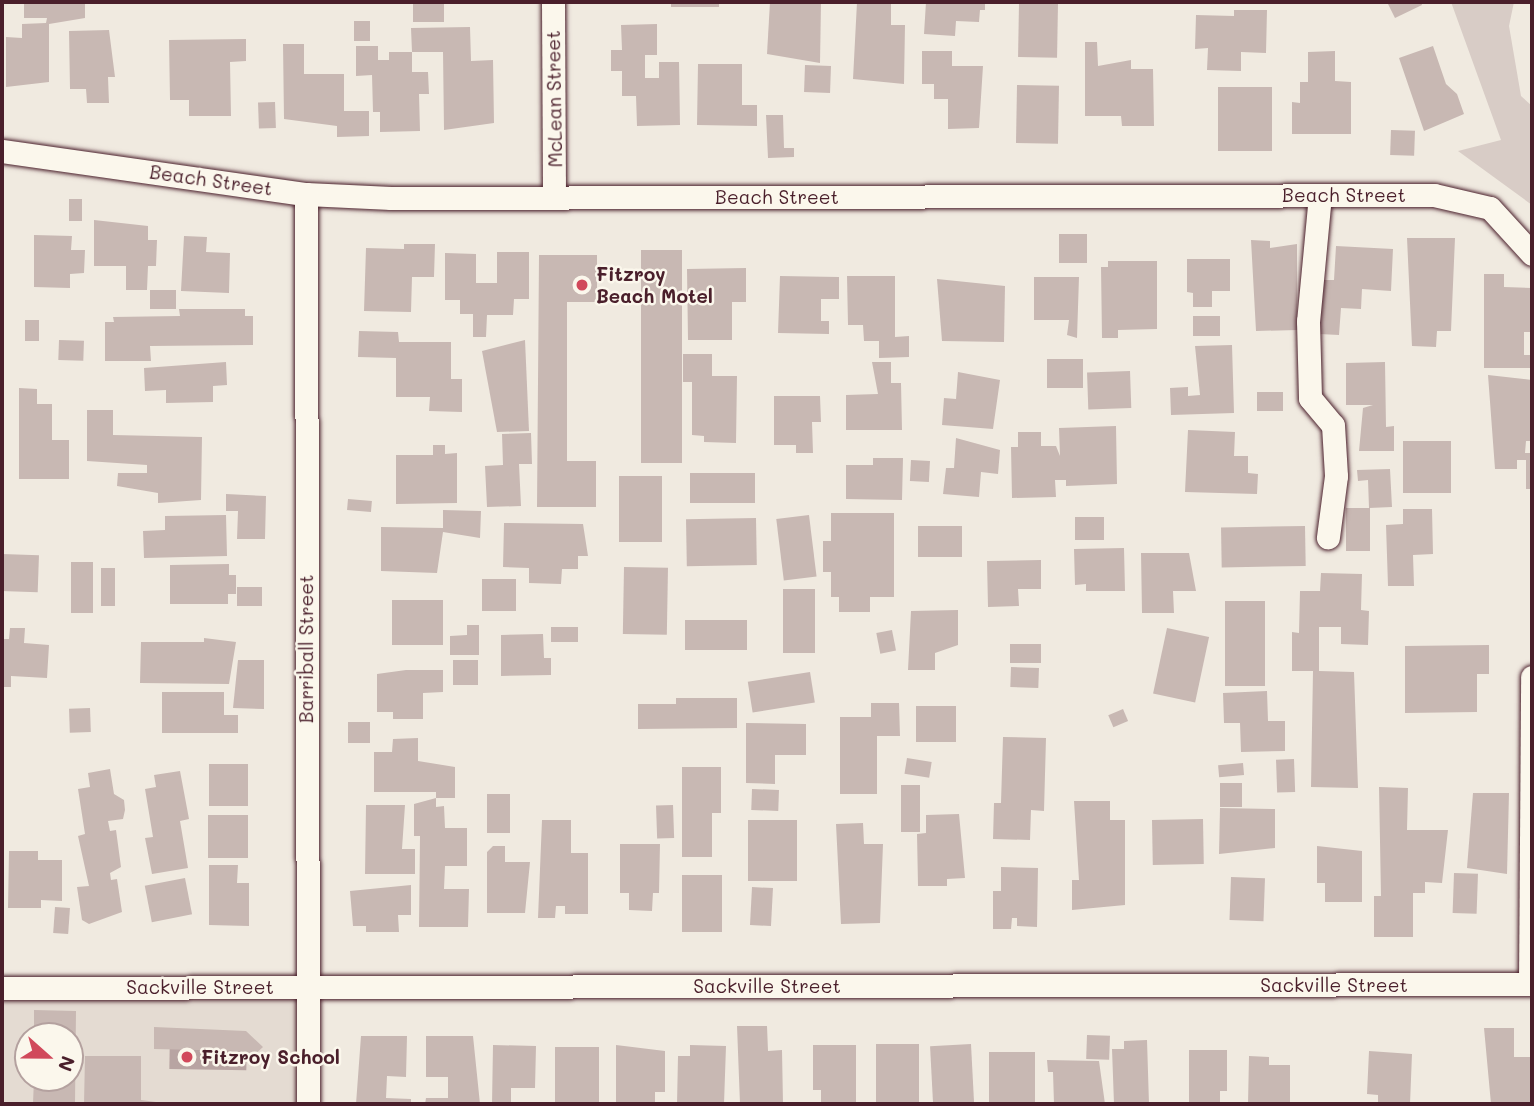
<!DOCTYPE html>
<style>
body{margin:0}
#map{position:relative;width:1534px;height:1106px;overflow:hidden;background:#f0eae0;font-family:Mali,sans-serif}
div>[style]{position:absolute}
.built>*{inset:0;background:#e4dbd2}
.green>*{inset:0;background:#d8ccc6}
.water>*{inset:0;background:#b8a4a2;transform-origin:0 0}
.building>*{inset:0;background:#c8b8b3;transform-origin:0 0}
.roads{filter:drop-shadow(0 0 2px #4a1f2b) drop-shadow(0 0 2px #4a1f2b)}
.street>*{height:23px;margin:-11.5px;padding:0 11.5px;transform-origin:11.5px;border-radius:11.5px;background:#fbf7ec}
.dots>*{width:19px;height:19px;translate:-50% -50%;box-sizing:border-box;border:4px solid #fbf7ec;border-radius:50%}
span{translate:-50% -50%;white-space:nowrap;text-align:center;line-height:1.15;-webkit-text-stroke:5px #fbf7ec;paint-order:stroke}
.street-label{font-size:19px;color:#4a1f2b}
.poi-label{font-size:19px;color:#4a1f2b;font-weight:700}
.left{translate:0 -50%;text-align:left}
.frame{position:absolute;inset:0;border:4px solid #4a1f2b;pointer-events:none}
.north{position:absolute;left:14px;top:1022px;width:70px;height:70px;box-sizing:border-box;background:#fbf7ec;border:2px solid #b4a19f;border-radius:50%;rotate:111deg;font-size:19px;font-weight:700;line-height:28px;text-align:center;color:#4a1f2b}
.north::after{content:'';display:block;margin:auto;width:24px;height:32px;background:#d1495b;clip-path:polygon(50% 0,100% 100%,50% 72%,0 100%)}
</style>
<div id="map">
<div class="built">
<div style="clip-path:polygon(evenodd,2px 992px,306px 993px,304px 1104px,2px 1104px,2px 992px,28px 1036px,70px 1036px,70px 1078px,28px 1078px,28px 1036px)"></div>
</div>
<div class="green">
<div style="clip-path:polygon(1451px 2px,1514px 2px,1509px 26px,1521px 96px,1532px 106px,1532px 205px,1458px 151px,1501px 140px)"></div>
</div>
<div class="water">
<div style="left:170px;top:1031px;width:77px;height:38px;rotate:1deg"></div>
</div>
<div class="building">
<div style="clip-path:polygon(24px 2px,85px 2px,85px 18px,49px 24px,49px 82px,6px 87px,6px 37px,22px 38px,22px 24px,46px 23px,47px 18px,24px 18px)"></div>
<div style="left:413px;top:2px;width:31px;height:20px"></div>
<div style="left:671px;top:2px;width:48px;height:5px"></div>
<div style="clip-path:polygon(770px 2px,821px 2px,820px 63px,767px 54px)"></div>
<div style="clip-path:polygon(857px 2px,891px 2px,891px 25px,905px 25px,904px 84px,853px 79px)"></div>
<div style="clip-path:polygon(926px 2px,985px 2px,985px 10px,980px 10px,979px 22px,956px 21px,955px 36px,924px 34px)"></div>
<div style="clip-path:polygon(1387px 2px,1421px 2px,1422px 5px,1395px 18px)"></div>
<div style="left:1019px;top:3px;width:39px;height:54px;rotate:1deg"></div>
<div style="clip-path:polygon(1234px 10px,1267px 10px,1266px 53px,1241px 52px,1241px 71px,1207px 70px,1208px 48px,1195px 49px,1196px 15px,1234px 16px)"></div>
<div style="left:354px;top:21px;width:16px;height:20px"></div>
<div style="clip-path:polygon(657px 24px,657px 55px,645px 55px,645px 78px,659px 78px,659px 62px,679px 62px,680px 125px,637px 126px,636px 96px,622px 96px,622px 71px,611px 71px,611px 50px,622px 50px,621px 25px)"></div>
<div style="clip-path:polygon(470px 27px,471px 61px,493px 60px,494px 123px,444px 130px,443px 52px,412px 52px,411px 28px)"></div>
<div style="clip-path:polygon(109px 30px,115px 77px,108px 77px,109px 103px,87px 103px,86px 89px,70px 89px,69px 31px)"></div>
<div style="clip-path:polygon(246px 39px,246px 61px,230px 62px,231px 116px,189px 116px,189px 100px,170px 100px,169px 40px)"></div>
<div style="clip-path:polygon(1085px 42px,1097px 42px,1098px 66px,1131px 60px,1131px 69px,1153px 69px,1154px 126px,1122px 126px,1121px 116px,1085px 116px)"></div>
<div style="clip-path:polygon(283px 44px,304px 44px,304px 74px,344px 74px,344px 111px,369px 111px,369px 136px,337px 137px,337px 126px,284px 119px)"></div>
<div style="clip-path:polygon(356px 46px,378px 46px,378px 60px,389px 60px,389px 52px,412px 52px,412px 72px,428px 72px,429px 94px,419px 94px,420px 131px,380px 132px,380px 112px,373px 112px,372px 75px,356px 76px)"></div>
<div style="clip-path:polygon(1433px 46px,1446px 84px,1457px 94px,1464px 114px,1424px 131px,1399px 58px)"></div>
<div style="clip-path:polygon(922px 51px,952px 51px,952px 66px,983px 66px,979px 128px,948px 129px,948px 99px,934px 99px,934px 84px,922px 84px)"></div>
<div style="clip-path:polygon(1335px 51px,1335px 81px,1351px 82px,1351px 134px,1292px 134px,1292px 102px,1300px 103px,1300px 82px,1308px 82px,1308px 52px)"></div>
<div style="clip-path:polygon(698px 64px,742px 64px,742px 105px,757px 105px,757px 126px,697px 125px)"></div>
<div style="left:805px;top:65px;width:26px;height:27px;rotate:2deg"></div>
<div style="left:1017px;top:85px;width:42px;height:58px;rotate:1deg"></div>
<div style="left:1218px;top:87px;width:54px;height:64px"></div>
<div style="left:275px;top:102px;width:26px;height:17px;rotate:88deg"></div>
<div style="clip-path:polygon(766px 115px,783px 115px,784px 148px,794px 148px,794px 157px,768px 158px)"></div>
<div style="left:1391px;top:130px;width:24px;height:25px;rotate:2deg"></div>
<div style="left:69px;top:199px;width:13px;height:22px"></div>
<div style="clip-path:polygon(94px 220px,148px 226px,148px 240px,157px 240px,156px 266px,148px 266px,147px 290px,126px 290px,126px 266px,94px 266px)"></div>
<div style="left:1059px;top:234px;width:28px;height:29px"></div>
<div style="clip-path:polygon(34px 235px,72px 236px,71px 250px,85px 250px,84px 273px,70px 274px,70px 288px,34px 287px)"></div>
<div style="clip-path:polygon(184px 236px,207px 237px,206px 252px,230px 253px,229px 293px,181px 291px)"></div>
<div style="clip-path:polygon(1407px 238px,1455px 238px,1451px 331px,1437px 331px,1436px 347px,1412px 346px)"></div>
<div style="clip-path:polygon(1251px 240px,1270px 241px,1270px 248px,1297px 244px,1297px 330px,1256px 331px)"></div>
<div style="clip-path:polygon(404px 244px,435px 244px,434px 277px,412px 277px,411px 312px,364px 311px,366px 248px,404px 249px)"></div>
<div style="clip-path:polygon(1336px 246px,1393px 249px,1391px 291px,1362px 289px,1361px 309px,1341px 308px,1339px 335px,1319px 334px,1322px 280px,1334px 280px)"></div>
<div style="left:641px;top:250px;width:41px;height:213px"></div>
<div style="clip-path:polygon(497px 252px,529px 252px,529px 299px,514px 299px,513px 315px,487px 315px,486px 337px,473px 337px,473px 314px,460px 314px,460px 300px,445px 300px,445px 253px,476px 254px,476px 283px,497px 283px)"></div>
<div style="clip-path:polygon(539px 255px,597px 255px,597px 302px,567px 302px,567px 461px,596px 461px,596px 507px,537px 507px)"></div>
<div style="clip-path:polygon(1187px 259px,1230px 259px,1230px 291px,1212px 291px,1212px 307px,1193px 307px,1193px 293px,1187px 292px)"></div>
<div style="clip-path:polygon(1108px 261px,1157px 261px,1157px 329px,1118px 330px,1118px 338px,1102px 338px,1101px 267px,1108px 267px)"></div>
<div style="clip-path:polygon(746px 268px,746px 302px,732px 302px,732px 340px,688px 340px,687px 269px)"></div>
<div style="clip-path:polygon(1484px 274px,1504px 274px,1504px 287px,1532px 288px,1532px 332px,1524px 332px,1524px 355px,1531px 355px,1531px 368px,1484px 368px)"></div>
<div style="clip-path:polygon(780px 276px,839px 277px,839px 299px,821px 299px,821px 321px,829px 321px,829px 334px,778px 333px)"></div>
<div style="clip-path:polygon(847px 276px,895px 276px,895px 337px,909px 336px,909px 357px,879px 358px,879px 341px,864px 341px,863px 325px,848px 325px)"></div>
<div style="clip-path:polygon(1034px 277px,1079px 277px,1077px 338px,1067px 335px,1069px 320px,1034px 320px)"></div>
<div style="clip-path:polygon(937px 279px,1005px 286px,1004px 342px,942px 341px)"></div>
<div style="left:150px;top:290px;width:26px;height:19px"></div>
<div style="clip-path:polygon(179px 309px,245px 309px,245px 316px,253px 316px,253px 345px,150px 346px,151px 361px,105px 361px,105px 322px,114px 322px,113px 317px,180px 316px)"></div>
<div style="left:1193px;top:316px;width:27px;height:20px"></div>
<div style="left:25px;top:320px;width:14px;height:21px"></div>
<div style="clip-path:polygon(359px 331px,398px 332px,399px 342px,451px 342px,451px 379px,462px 379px,462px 412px,429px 411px,430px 397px,396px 397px,396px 358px,358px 357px)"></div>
<div style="left:59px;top:340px;width:25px;height:20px;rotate:2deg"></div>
<div style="clip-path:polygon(525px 340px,529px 431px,497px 432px,482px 351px)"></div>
<div style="clip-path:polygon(1232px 345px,1234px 413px,1171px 415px,1170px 388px,1188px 387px,1188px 396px,1200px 395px,1195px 346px)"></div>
<div style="clip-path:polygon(683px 354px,712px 354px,712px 376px,737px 376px,736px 443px,704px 442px,704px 436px,692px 435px,692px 382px,683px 382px)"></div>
<div style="left:1047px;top:359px;width:36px;height:29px"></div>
<div style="clip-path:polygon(226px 362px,227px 385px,213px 386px,213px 402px,166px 403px,166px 390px,145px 391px,144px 368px)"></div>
<div style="clip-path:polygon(872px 362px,891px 362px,891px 383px,901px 383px,902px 430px,846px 430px,846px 395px,878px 394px)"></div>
<div style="clip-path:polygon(1385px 362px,1386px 427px,1394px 426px,1394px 451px,1359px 451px,1363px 408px,1373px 405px,1346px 405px,1346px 363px)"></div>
<div style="left:1130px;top:371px;width:37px;height:43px;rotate:88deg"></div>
<div style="clip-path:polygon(958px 372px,1000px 380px,993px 429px,942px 425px,944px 398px,956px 399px)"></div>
<div style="clip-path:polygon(1488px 375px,1532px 380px,1532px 441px,1526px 441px,1525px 453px,1532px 453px,1532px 489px,1526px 489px,1526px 460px,1517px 460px,1517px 469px,1495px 469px)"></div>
<div style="clip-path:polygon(19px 388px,37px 389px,37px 404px,52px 404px,52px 440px,69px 440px,69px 479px,19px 479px)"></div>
<div style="left:1257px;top:392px;width:26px;height:19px"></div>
<div style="clip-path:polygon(774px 396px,820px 396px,821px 422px,812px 422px,813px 453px,796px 453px,796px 445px,774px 445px)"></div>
<div style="clip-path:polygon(87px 410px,113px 410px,113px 435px,202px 437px,201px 500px,158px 503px,158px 493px,117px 486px,118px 473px,147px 473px,147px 465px,87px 461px)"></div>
<div style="clip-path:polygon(1116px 426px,1117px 484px,1066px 486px,1066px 480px,1055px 480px,1056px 497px,1012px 498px,1011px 447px,1018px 447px,1018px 432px,1041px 432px,1041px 446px,1056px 446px,1060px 456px,1059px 428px)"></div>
<div style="clip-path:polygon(1188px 430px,1235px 432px,1234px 456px,1248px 456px,1248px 473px,1258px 474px,1257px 494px,1185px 492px)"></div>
<div style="clip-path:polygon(531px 433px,532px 464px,519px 464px,521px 506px,487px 507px,485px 466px,503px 465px,502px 434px)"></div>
<div style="clip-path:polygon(956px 438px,1000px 450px,998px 474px,981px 472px,979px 497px,943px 494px,946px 468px,954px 468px)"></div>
<div style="left:1403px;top:441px;width:48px;height:52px"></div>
<div style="clip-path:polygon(433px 445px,445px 445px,445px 454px,457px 453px,457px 503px,396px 504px,396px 455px,433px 455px)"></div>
<div style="clip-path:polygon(873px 458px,903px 458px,902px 500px,846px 499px,846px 465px,873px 465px)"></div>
<div style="left:911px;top:460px;width:19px;height:21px;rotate:3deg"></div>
<div style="clip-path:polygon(1390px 469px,1392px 507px,1369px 508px,1368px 480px,1358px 481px,1357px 470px)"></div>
<div style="left:755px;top:473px;width:30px;height:65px;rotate:90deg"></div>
<div style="left:619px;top:476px;width:43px;height:66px"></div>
<div style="clip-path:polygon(226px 494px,266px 496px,265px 539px,237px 539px,238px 511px,226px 511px)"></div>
<div style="left:348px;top:499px;width:24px;height:11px;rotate:5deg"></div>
<div style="left:1346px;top:508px;width:24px;height:43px"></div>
<div style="clip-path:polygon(1403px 509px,1432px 509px,1433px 554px,1413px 555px,1414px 586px,1388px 586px,1386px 525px,1403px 524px)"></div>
<div style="clip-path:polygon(443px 510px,481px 511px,480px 538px,443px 532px,437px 573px,381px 571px,381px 527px,443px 528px)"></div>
<div style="clip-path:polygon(831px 513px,894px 513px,894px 597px,870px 597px,870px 612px,839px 612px,839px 597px,831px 597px,831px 572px,823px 572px,823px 541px,831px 541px)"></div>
<div style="clip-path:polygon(226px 515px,227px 556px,144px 558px,143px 531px,165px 530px,165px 516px)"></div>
<div style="left:809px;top:515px;width:62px;height:33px;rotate:83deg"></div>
<div style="left:1075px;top:517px;width:29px;height:23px"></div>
<div style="left:756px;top:518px;width:47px;height:70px;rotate:89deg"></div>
<div style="clip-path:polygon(504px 523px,583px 524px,588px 556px,578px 556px,578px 569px,562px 569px,561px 584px,529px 583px,529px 568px,503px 567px)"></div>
<div style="left:918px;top:526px;width:44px;height:31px"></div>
<div style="left:1305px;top:526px;width:40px;height:84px;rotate:89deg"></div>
<div style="clip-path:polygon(1124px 548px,1125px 591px,1086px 591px,1086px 584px,1075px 585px,1074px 549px)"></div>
<div style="clip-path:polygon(1141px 553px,1189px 553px,1196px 591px,1173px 591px,1174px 613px,1142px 613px)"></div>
<div style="left:2px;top:554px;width:37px;height:37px;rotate:2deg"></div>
<div style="clip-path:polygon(1041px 560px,1041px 589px,1018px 589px,1019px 606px,988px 607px,987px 561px)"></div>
<div style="left:71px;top:562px;width:22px;height:51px"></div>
<div style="clip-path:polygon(229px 564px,229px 575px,236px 575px,236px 594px,228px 594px,228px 604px,170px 604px,170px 565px)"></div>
<div style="left:624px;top:567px;width:44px;height:67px;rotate:1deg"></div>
<div style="left:101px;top:568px;width:14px;height:38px"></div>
<div style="clip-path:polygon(1321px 573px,1362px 574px,1361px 610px,1369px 611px,1368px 645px,1341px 644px,1341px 627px,1319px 627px,1319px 671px,1354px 672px,1358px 788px,1311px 787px,1313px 671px,1292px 671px,1292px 632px,1299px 633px,1300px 591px,1320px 591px)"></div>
<div style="left:482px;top:579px;width:34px;height:32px"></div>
<div style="left:237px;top:587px;width:25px;height:19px"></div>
<div style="left:783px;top:589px;width:32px;height:64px"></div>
<div style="left:392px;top:600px;width:51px;height:45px"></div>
<div style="left:1225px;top:601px;width:40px;height:85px"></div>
<div style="clip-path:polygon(958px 610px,958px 645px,935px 653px,935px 670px,908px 670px,911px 611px)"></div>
<div style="left:685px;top:620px;width:62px;height:30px"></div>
<div style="clip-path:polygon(467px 625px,479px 625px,479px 655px,450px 655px,450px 636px,467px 635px)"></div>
<div style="left:551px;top:627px;width:27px;height:15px"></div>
<div style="clip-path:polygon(10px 628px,25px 628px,24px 643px,49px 645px,47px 678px,11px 676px,11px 687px,2px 687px,2px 639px,9px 639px)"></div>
<div style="left:1167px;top:628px;width:43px;height:67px;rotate:12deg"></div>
<div style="left:892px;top:630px;width:21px;height:16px;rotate:79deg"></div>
<div style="clip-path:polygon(543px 634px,544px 658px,551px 658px,551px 675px,501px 676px,501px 635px)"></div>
<div style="clip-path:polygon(204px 638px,236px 642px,229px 684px,140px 683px,141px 642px,204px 642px)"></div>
<div style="left:1010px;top:644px;width:31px;height:19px"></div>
<div style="clip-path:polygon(1489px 645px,1489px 674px,1477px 674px,1477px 712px,1405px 713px,1405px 646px)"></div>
<div style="clip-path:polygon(238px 660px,264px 660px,264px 709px,233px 708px)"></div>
<div style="left:453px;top:660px;width:25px;height:25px"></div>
<div style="left:1011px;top:667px;width:28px;height:20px;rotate:2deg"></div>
<div style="clip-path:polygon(406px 670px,443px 670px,443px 692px,423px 693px,423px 719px,393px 719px,393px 712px,377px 712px,377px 674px)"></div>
<div style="left:810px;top:672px;width:31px;height:63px;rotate:81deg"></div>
<div style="clip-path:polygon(1267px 691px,1268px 721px,1285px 721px,1285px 751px,1241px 752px,1240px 723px,1224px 723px,1223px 693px)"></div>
<div style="clip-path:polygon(162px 692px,224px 692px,224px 715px,238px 715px,238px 733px,162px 733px)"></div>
<div style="clip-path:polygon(676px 698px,737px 698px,737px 728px,638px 729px,638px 704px,676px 704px)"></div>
<div style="clip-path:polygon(871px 703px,899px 703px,900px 736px,877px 736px,877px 794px,840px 794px,840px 717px,871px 717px)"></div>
<div style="left:916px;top:706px;width:40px;height:36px"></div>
<div style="left:90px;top:708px;width:24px;height:21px;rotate:88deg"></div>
<div style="left:1123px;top:709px;width:13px;height:16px;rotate:67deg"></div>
<div style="left:348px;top:722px;width:22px;height:21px"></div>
<div style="clip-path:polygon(746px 723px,806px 724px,806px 755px,775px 755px,775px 784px,746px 783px)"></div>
<div style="clip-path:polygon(1003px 737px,1046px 738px,1044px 811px,1031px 810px,1030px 840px,993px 839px,994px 803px,1001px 803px)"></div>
<div style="clip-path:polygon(418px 738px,418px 761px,455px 767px,455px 798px,436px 798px,436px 792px,374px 792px,374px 752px,392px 752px,393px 739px)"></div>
<div style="left:907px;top:758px;width:25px;height:16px;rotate:9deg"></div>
<div style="left:1294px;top:759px;width:33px;height:18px;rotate:88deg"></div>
<div style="left:1243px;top:763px;width:12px;height:25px;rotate:85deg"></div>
<div style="left:209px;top:764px;width:39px;height:42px"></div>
<div style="clip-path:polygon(682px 767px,721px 767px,721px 813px,712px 813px,712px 857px,682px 857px)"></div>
<div style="clip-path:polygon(110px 769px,114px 794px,124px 800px,125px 810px,123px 819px,108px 821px,110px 831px,116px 830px,121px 867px,110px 873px,111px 880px,117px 879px,122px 912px,89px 924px,82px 920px,77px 887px,89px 886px,78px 836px,85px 834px,78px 789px,90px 787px,88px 773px)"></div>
<div style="clip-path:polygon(180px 771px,189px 819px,180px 821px,188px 868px,152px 874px,145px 838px,153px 837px,145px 789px,156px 787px,154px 775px)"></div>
<div style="left:1220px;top:783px;width:22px;height:24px"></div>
<div style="left:901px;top:785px;width:19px;height:47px"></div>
<div style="clip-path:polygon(1379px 787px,1408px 788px,1407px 830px,1448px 830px,1442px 883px,1425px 882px,1425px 893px,1413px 893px,1413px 937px,1374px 937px,1374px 896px,1381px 896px)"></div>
<div style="left:752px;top:789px;width:27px;height:21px;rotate:2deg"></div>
<div style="clip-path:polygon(1473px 793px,1509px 793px,1507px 874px,1467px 868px)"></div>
<div style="left:487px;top:794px;width:23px;height:39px"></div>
<div style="clip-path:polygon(436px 798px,436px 807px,444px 806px,445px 828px,467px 828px,467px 866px,445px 866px,444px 889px,469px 889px,468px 927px,419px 927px,420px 836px,414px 836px,414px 804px)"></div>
<div style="clip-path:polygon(1074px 801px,1110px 801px,1110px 820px,1125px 820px,1125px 905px,1072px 910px,1072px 880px,1079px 880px)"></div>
<div style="clip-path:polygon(366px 805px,405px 805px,402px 849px,415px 849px,415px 874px,365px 874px)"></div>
<div style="left:673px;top:805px;width:33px;height:17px;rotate:88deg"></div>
<div style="clip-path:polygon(1220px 808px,1275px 809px,1275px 848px,1219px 854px)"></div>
<div style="clip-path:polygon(959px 814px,965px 878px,947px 879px,947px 886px,918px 886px,917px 834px,926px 833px,926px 815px)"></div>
<div style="left:208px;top:815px;width:40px;height:43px"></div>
<div style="left:1203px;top:819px;width:45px;height:51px;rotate:89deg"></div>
<div style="clip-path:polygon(542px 820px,571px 820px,571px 853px,588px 853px,588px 914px,565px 914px,565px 906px,556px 906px,555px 918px,538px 918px)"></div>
<div style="left:748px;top:820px;width:49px;height:61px"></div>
<div style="clip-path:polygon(863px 823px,864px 844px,883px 844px,880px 923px,841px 924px,836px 824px)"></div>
<div style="clip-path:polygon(620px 844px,660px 844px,659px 893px,653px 893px,652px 911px,629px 910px,629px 893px,620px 893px)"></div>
<div style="clip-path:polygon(493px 846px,505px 846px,505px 862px,530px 862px,525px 913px,487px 913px,487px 852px)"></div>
<div style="clip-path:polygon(1317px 846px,1362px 851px,1362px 902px,1325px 902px,1325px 883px,1317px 883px)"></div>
<div style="clip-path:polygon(9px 851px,38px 851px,38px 860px,62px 860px,62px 901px,41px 900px,41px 908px,8px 908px)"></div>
<div style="clip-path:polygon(209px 865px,238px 865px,237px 883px,249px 883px,249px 926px,209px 925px)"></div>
<div style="clip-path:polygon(1001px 867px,1038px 868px,1037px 927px,1017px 926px,1017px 918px,1012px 918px,1011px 929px,993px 929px,993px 891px,1001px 891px)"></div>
<div style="left:1454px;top:873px;width:24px;height:40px;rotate:2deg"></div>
<div style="left:682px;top:875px;width:40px;height:57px"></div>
<div style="left:1231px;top:877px;width:34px;height:43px;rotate:2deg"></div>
<div style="left:185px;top:878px;width:37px;height:41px;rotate:79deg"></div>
<div style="clip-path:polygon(411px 885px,411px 915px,398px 915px,399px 932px,366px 932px,366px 926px,353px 926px,350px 891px)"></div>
<div style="left:752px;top:887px;width:21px;height:38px;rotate:3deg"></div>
<div style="left:55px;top:907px;width:15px;height:26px;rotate:4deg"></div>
<div style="clip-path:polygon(34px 1010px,76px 1011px,75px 1104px,33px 1104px,34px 1078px,70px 1078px,70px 1036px,34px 1036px)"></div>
<div style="clip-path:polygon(737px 1026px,767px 1026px,768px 1051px,782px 1050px,783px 1104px,740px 1104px)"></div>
<div style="clip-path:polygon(154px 1027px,246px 1031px,263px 1047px,250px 1059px,241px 1051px,154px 1049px)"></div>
<div style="clip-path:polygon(1484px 1028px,1514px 1028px,1514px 1057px,1532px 1057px,1532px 1104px,1491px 1104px)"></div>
<div style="left:1087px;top:1035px;width:23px;height:24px;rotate:2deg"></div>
<div style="clip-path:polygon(361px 1036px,407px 1036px,406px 1077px,387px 1076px,386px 1098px,411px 1099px,411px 1104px,356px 1104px)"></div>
<div style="clip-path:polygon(426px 1036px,473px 1036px,480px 1104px,425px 1104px,426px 1098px,448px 1098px,448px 1077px,426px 1077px)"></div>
<div style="clip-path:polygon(1147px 1040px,1149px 1104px,1114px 1104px,1112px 1049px,1124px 1049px,1124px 1041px)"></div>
<div style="left:919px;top:1044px;width:60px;height:43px;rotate:90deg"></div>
<div style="left:971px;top:1044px;width:60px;height:41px;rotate:87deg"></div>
<div style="clip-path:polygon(493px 1045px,536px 1046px,535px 1088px,511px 1088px,511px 1104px,492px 1104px)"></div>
<div style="clip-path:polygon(616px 1045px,665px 1051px,665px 1092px,655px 1092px,655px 1104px,616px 1104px)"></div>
<div style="clip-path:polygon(690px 1045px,726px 1046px,724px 1104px,677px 1104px,678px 1056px,690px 1056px)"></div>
<div style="clip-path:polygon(813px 1045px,856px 1045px,856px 1104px,821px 1104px,821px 1090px,813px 1090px)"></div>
<div style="left:599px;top:1047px;width:57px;height:44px;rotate:90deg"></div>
<div style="clip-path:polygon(1189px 1050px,1227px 1050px,1227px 1091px,1220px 1091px,1220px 1104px,1189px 1104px)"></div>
<div style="clip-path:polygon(1369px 1051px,1412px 1054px,1410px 1104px,1378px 1104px,1378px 1095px,1367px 1094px)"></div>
<div style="left:989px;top:1052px;width:46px;height:52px"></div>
<div style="clip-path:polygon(85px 1056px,141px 1056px,141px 1100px,171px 1104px,84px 1104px)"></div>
<div style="clip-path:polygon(1249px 1056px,1269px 1057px,1269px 1065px,1290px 1065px,1290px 1104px,1248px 1104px)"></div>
<div style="clip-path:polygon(1047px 1060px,1099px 1061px,1105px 1104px,1054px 1104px,1053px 1072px,1048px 1072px)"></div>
</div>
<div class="roads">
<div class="street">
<div style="left:553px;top:2px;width:195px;rotate:89.7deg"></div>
<div style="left:2px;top:151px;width:307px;rotate:8.1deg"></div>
<div style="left:306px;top:194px;width:85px;rotate:2.7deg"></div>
<div style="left:391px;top:198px;width:1043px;rotate:-0.16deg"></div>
<div style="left:1434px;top:195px;width:57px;rotate:13.1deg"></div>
<div style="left:1490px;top:208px;width:62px;rotate:47.6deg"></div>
<div style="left:306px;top:194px;width:910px;rotate:89.87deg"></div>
<div style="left:1320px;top:195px;width:127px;rotate:95.4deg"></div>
<div style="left:1308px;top:321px;width:77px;rotate:88.5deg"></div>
<div style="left:1310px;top:398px;width:35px;rotate:50deg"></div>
<div style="left:1333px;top:425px;width:51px;rotate:86.6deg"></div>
<div style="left:1336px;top:476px;width:62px;rotate:97.5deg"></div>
<div style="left:1530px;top:984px;width:307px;rotate:-89.6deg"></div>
<div style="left:2px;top:988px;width:1530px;rotate:-0.15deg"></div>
</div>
</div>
<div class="dots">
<div style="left:582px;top:285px;background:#d1495b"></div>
<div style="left:187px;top:1057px;background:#d1495b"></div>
</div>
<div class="street-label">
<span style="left:554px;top:99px;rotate:-91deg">McLean Street</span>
<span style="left:211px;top:180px;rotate:8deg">Beach Street</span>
<span style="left:1344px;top:195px">Beach Street</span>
<span style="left:777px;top:197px">Beach Street</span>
<span style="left:306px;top:649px;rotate:-90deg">Barriball Street</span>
<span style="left:1334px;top:985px">Sackville Street</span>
<span style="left:767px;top:986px">Sackville Street</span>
<span style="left:200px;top:987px">Sackville Street</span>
</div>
<div class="poi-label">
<span class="left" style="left:596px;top:285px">Fitzroy<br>Beach Motel</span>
<span class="left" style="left:201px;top:1057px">Fitzroy School</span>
</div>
<div class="frame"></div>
<div class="north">N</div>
</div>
